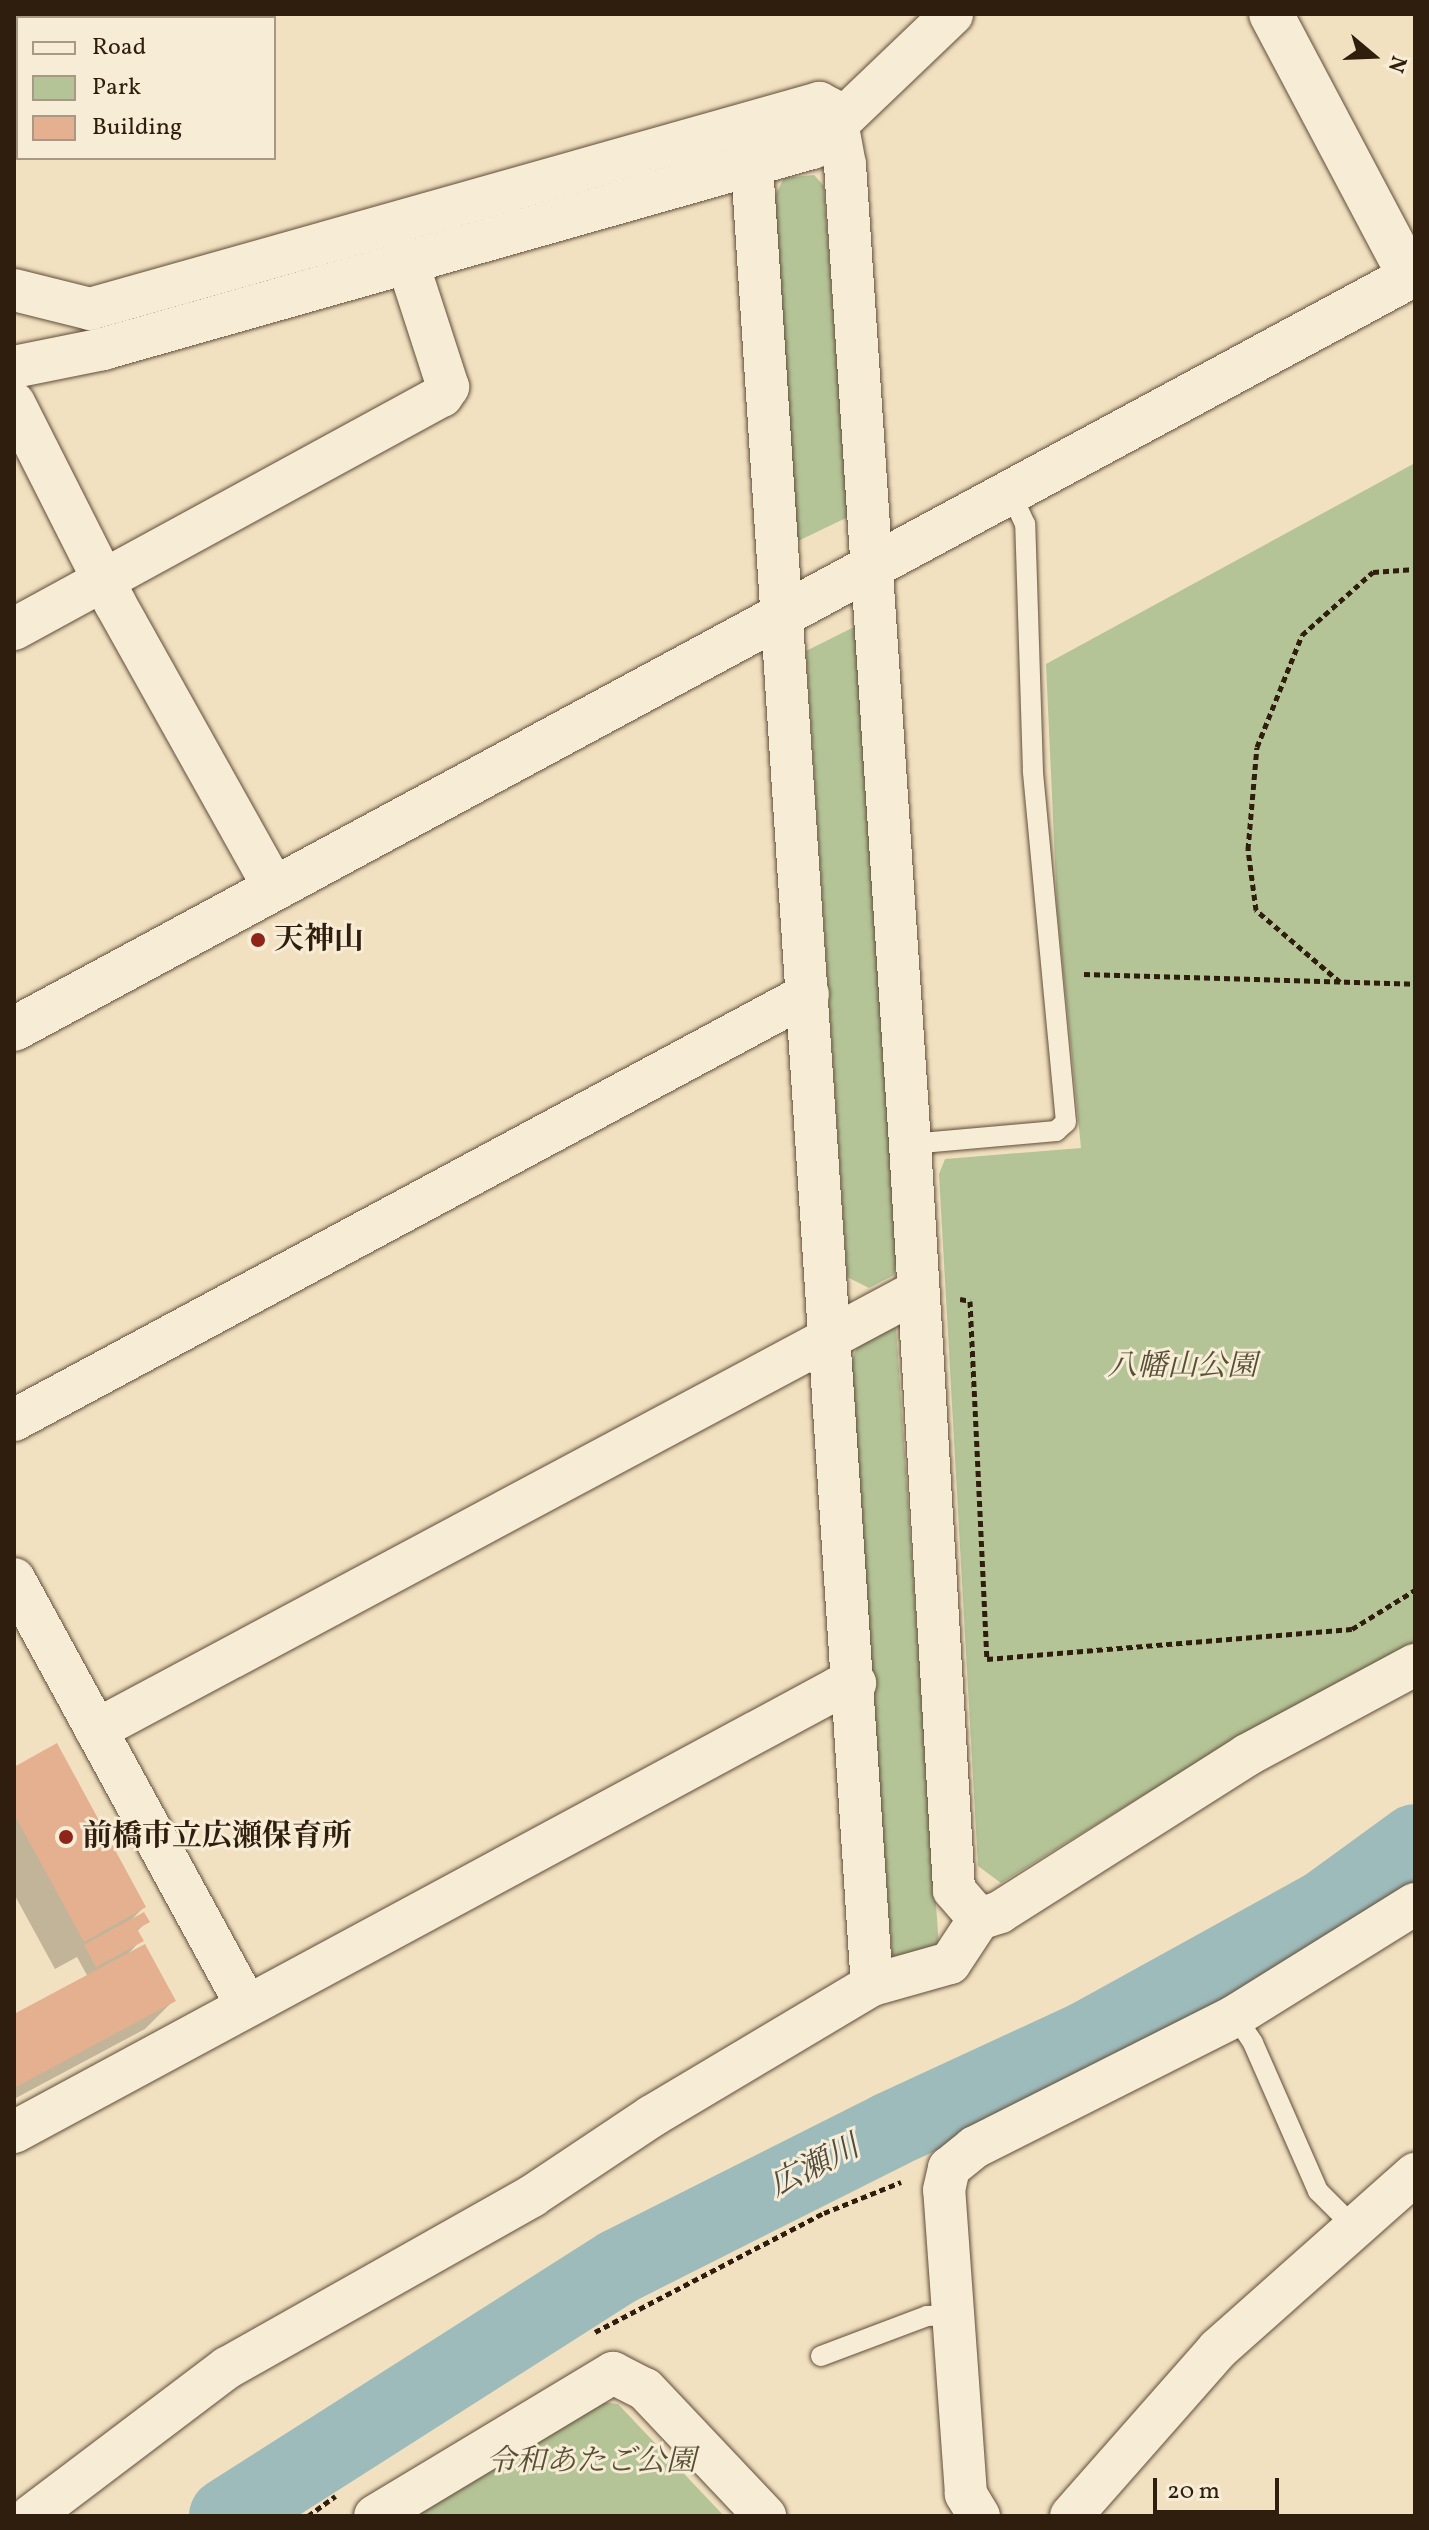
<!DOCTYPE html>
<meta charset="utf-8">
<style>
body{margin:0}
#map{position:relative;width:1429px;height:2530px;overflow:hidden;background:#f2e1c0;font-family:Vollkorn,"Noto Serif JP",serif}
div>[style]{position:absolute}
.green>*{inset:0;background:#b5c497}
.shadow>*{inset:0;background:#0003}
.river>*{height:76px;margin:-38px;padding:0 38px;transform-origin:38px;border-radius:38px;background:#9ebbbb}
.building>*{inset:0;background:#e4b090}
.path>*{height:5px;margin-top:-2.5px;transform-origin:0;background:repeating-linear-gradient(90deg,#2f1d0d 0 6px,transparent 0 10px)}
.roads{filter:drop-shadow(0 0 2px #604e3a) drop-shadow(0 0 2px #604e3a)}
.lane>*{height:20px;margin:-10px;padding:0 10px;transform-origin:10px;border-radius:10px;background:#f7ecd6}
.street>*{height:42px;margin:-21px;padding:0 21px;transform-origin:21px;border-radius:21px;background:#f7ecd6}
.secondary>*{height:44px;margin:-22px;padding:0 22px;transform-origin:22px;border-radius:22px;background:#f7ecd6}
.dots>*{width:22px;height:22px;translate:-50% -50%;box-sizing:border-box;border:4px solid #f7ecd6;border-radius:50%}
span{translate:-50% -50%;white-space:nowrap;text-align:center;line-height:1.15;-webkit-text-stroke:6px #f7ecd6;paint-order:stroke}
.poi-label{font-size:30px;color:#2f1d0d;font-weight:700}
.left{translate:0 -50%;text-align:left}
.park-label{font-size:30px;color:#574f36;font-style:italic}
.water-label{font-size:32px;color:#504c41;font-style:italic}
.frame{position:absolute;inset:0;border:16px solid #2f1d0d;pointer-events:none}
.legend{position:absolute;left:16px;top:16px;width:260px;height:144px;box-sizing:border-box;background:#f7ecd6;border:2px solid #a79986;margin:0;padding:10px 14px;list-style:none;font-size:24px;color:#2f1d0d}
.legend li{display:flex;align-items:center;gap:16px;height:40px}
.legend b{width:40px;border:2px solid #a79986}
.north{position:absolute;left:1333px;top:16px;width:80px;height:80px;-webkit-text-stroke:6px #f7ecd6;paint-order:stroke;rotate:109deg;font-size:22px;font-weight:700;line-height:32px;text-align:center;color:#2f1d0d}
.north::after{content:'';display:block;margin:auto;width:28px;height:36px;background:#2f1d0d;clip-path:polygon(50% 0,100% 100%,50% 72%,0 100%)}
.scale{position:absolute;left:1153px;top:2478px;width:126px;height:36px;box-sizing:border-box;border:4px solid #2f1d0d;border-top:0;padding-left:10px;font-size:24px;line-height:28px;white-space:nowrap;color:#2f1d0d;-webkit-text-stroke:6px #f7ecd6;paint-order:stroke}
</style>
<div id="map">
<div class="green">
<div style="clip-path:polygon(814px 175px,824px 186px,848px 517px,794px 543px,775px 196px,784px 178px)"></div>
<div style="clip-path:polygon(1415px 463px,1415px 1644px,1147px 1793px,1001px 1883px,978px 1866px,939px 1174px,945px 1159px,1081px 1148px,1057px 907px,1046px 664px)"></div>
<div style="clip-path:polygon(856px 626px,897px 1257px,894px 1275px,869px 1288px,847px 1277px,806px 651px)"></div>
<div style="clip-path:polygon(880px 1324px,896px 1328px,939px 1947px,899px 1958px,892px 1955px,848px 1375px,859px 1340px)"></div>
<div style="clip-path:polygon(587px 2400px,618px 2404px,724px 2516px,406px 2516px)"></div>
</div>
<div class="shadow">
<div style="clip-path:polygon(14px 1769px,144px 1907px,131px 1920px,147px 1922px,136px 1932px,141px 1940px,128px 1954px,173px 2001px,145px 2029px,14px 2099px,14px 2016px,88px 1977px,77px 1957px,55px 1969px,14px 1894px)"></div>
</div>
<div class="river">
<div style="left:227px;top:2516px;width:464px;rotate:-32.5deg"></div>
<div style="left:618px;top:2267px;width:305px;rotate:-26.7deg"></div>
<div style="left:890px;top:2130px;width:217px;rotate:-24.8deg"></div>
<div style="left:1087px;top:2039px;width:273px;rotate:-28.9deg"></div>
<div style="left:1326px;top:1907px;width:110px;rotate:-36.1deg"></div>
</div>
<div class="building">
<div style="clip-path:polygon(57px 1743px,146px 1907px,84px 1942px,14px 1814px,14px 1767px)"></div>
<div style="clip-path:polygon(144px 1912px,150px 1922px,137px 1929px,144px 1941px,96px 1967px,84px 1945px)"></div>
<div style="clip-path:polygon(145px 1944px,176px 2001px,14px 2088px,14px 2014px)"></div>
</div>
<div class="path">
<div style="left:1084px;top:974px;width:331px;rotate:1.7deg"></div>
<div style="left:1340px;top:982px;width:111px;rotate:-139.4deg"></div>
<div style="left:1256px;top:910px;width:62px;rotate:-97.5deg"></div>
<div style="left:1248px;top:849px;width:102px;rotate:-85deg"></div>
<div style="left:1257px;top:747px;width:121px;rotate:-68.1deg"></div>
<div style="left:1302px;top:635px;width:95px;rotate:-41.6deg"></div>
<div style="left:1373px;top:572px;width:42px;rotate:-4.1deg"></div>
<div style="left:960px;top:1299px;width:10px;rotate:11deg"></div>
<div style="left:970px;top:1301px;width:358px;rotate:87.3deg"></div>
<div style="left:987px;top:1659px;width:366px;rotate:-4.7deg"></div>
<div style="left:1352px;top:1629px;width:74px;rotate:-31.8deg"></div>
<div style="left:595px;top:2332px;width:258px;rotate:-27.5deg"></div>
<div style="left:824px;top:2213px;width:83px;rotate:-21.9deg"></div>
<div style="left:308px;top:2516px;width:34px;rotate:-36deg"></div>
</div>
<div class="roads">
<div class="lane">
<div style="left:910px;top:1144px;width:147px;rotate:-5.1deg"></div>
<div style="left:1056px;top:1131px;width:13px;rotate:-42deg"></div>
<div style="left:1066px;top:1122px;width:352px;rotate:-95.4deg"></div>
<div style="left:1033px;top:772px;width:248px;rotate:-91.8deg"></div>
<div style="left:1025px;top:524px;width:38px;rotate:-115deg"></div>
<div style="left:1235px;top:2016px;width:32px;rotate:56deg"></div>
<div style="left:1253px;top:2043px;width:162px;rotate:66.3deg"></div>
<div style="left:1318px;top:2191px;width:52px;rotate:45deg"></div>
<div style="left:821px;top:2356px;width:113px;rotate:-20.7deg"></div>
<div style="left:927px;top:2316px;width:26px;rotate:-2deg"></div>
</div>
<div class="street">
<div style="left:752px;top:166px;width:1823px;rotate:86.23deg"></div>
<div style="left:14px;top:290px;width:78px;rotate:14deg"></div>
<div style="left:90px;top:309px;width:758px;rotate:-15.78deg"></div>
<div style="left:819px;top:103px;width:18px;rotate:27deg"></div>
<div style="left:835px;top:111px;width:55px;rotate:79.5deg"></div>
<div style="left:845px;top:165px;width:981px;rotate:86.2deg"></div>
<div style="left:910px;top:1144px;width:747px;rotate:86.62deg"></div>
<div style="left:954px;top:1890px;width:38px;rotate:49deg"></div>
<div style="left:14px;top:367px;width:91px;rotate:-11.4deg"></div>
<div style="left:103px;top:349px;width:737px;rotate:-15.83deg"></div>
<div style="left:812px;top:148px;width:194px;rotate:-43.7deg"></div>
<div style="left:14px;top:403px;width:224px;rotate:63.2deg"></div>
<div style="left:115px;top:603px;width:326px;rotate:60.8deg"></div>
<div style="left:14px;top:629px;width:487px;rotate:-28.6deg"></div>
<div style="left:442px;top:396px;width:11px;rotate:-56deg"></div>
<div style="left:448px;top:387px;width:133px;rotate:-108deg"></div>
<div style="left:14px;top:1420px;width:901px;rotate:-28.21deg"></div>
<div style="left:14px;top:1579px;width:486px;rotate:61.4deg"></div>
<div style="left:96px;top:1730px;width:930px;rotate:-28.11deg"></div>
<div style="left:14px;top:2132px;width:936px;rotate:-28.32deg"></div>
<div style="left:838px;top:1688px;width:18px;rotate:-16deg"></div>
<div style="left:31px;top:2516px;width:246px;rotate:-37.1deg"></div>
<div style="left:227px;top:2368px;width:350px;rotate:-29.4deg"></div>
<div style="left:532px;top:2196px;width:144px;rotate:-33.7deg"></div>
<div style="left:652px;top:2116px;width:256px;rotate:-30.8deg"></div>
<div style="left:872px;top:1985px;width:81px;rotate:-15.8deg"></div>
<div style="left:950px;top:1963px;width:53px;rotate:-56.6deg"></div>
<div style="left:979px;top:1919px;width:22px;rotate:-18deg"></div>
<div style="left:1000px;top:1912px;width:293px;rotate:-32.4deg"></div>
<div style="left:1247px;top:1755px;width:191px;rotate:-28.2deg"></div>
<div style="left:375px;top:2516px;width:278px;rotate:-31deg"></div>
<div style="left:613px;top:2373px;width:36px;rotate:27deg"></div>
<div style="left:645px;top:2389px;width:175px;rotate:46.6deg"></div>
<div style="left:979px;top:2516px;width:26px;rotate:-121deg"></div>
<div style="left:966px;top:2494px;width:305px;rotate:-94.1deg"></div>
<div style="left:944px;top:2190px;width:23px;rotate:-77deg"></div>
<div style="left:949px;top:2168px;width:33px;rotate:-39deg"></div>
<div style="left:975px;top:2147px;width:291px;rotate:-26.7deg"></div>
<div style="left:1235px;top:2016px;width:212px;rotate:-31.9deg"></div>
<div style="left:1071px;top:2516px;width:222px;rotate:-48.6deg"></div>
<div style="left:1218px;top:2349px;width:264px;rotate:-41.6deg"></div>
</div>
<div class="secondary">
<div style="left:1271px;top:14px;width:297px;rotate:62.1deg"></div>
<div style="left:14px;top:1029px;width:1591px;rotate:-28.32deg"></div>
</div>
</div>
<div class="dots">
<div style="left:258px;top:940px;background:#8f2418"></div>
<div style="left:66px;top:1837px;background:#8f2418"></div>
</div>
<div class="poi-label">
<span class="left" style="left:274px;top:940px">天神山</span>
<span class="left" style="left:82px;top:1837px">前橋市立広瀬保育所</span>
</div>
<div class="park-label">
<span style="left:1182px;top:1367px">八幡山公園</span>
<span style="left:591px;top:2462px">令和あたご公園</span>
</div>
<div class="water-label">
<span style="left:815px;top:2168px;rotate:-27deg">広瀬川</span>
</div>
<div class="frame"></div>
<ul class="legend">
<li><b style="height:10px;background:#f7ecd6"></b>Road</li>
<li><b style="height:22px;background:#b5c497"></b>Park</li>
<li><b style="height:22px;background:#e4b090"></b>Building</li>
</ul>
<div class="north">N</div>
<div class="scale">20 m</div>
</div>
